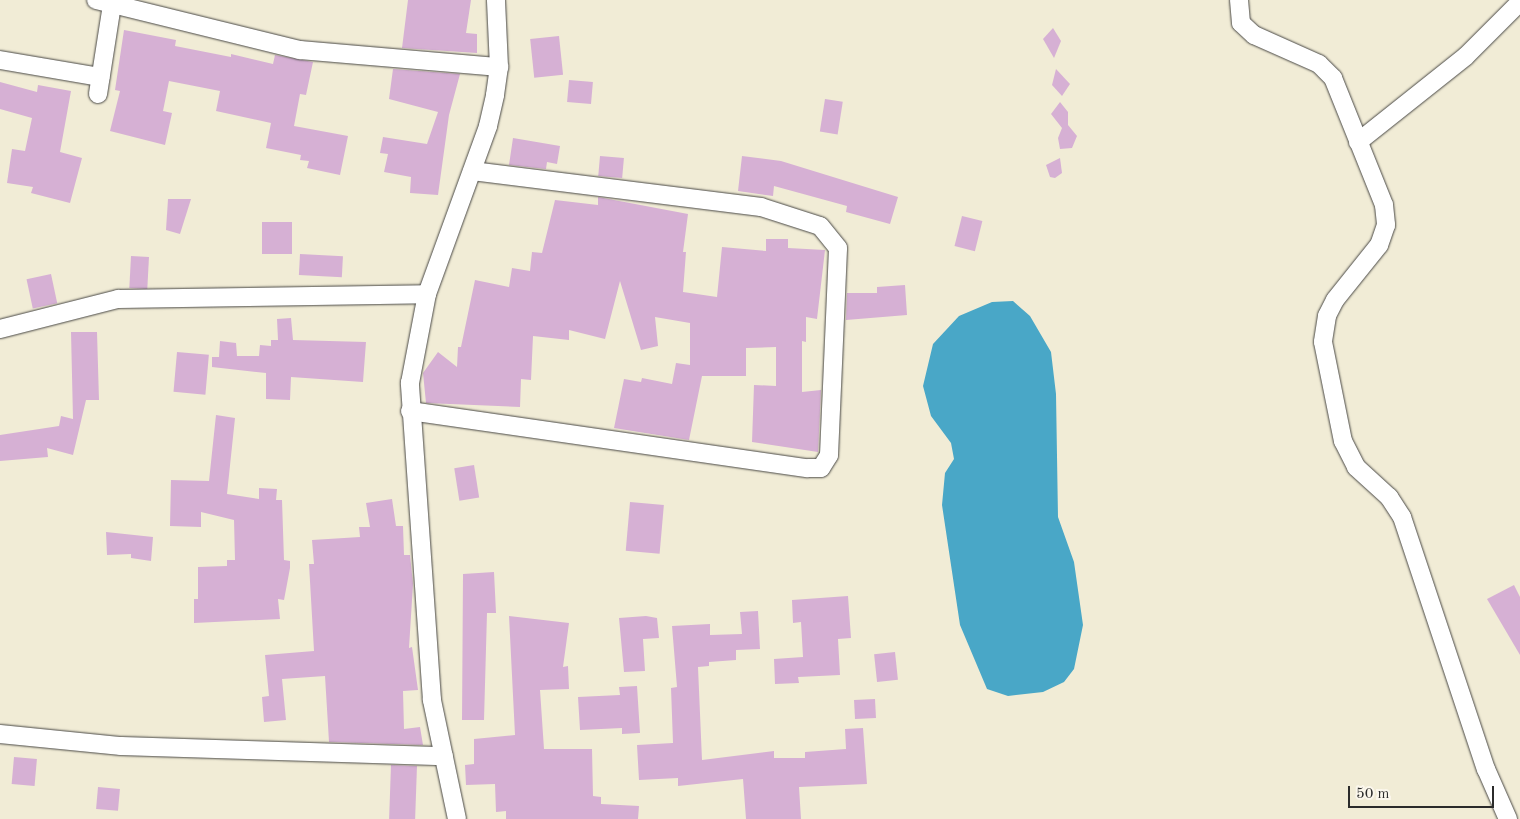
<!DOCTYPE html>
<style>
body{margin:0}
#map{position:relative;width:1520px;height:819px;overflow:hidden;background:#f1ecd6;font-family:"Old Standard TT",serif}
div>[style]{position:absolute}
.water>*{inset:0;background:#49a7c7}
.building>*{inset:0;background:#d6b0d4;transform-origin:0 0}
.roads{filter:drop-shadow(0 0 1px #494845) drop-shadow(0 0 1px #494845)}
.street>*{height:18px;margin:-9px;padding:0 9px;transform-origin:9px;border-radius:9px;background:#fff}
span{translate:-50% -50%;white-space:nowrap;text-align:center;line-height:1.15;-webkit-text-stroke:4.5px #fbf7ec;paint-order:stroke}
.scale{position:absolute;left:1348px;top:786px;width:146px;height:22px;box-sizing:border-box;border:2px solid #2b2b2b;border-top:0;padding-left:6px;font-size:15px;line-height:18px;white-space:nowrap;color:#2b2b2b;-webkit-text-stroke:4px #fbf7ec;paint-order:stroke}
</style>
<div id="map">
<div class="water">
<div style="clip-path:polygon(1013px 301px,1030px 316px,1051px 352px,1056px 394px,1058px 517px,1074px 562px,1083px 625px,1074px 669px,1064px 682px,1043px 692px,1008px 696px,987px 689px,960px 625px,942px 505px,945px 473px,954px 459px,951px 443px,931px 416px,923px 386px,933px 344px,959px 316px,992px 302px)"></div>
</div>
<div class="building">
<div style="clip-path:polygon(408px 0,471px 0,466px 33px,477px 34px,477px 53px,402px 48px)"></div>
<div style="clip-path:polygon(1053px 28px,1061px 41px,1054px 58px,1043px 39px)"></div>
<div style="clip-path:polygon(124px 30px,176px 40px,175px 46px,231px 57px,231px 54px,273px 64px,275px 55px,313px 62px,306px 95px,300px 94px,294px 126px,348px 136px,340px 175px,307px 168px,309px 161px,300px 160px,301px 155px,266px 148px,271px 123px,216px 111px,220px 91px,169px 81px,163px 111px,172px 113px,165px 145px,110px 131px,120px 91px,115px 90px)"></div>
<div style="left:559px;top:36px;width:39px;height:29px;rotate:84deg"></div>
<div style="clip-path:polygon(393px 69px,460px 74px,449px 115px,438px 195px,410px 193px,411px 177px,384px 172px,388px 154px,380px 153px,383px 137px,427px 144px,438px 112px,389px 99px)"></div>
<div style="clip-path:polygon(1056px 69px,1070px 84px,1062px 96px,1052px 85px)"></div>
<div style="left:569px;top:80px;width:24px;height:22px;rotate:5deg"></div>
<div style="clip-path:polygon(0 82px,37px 92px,38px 85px,71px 91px,60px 152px,82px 158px,70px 203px,31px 193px,33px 187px,7px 183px,12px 149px,25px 151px,32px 118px,0 109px)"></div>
<div style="left:825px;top:99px;width:18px;height:33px;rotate:9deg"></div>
<div style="clip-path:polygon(1060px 102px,1068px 112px,1068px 125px,1077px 136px,1072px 148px,1060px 149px,1058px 138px,1062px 128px,1051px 114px)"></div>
<div style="clip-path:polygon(513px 138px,560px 146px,557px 164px,547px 162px,546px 169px,509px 165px)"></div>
<div style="left:600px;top:156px;width:24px;height:20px;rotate:5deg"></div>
<div style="clip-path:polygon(742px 156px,781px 161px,898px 197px,890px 224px,846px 212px,847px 206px,774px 186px,773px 196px,738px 191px)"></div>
<div style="clip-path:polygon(1060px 158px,1062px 173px,1055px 178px,1050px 177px,1046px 165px)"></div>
<div style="clip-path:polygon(598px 197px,688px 214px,683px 252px,686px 252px,683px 292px,717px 297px,722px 247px,766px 251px,766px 239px,788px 239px,788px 248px,825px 250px,817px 319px,806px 317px,806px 342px,802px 341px,802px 392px,821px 390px,818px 452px,752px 442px,754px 385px,776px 386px,776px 347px,746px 348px,746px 376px,702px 376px,689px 440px,614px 428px,624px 379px,641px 382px,642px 378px,672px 384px,676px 363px,690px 365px,690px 323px,655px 317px,658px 346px,641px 350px,620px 281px,605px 339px,569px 330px,569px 340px,533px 336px,531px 380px,521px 379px,520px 407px,426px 403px,423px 373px,438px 352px,457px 367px,458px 347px,461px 347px,475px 280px,509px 287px,512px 268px,530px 271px,532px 252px,542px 253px,555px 200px,598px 205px)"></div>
<div style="clip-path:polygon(168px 199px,191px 199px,180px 234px,166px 230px)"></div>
<div style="left:962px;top:216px;width:21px;height:31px;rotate:14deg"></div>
<div style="left:262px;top:222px;width:30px;height:32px"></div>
<div style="left:300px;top:254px;width:43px;height:21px;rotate:3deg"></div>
<div style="left:131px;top:256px;width:18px;height:32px;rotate:3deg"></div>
<div style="left:51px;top:274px;width:30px;height:25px;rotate:78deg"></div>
<div style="clip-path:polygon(905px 285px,907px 315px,846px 320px,847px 293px,877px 293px,877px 287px)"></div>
<div style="clip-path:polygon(291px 318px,293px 340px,366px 342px,363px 382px,291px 377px,290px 400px,266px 399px,266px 373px,212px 367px,212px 357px,219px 357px,220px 341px,236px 343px,237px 356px,259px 356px,260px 345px,271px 346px,271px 340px,278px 340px,277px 319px)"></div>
<div style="clip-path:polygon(71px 332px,97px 332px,99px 400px,86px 400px,73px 455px,47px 448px,48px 457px,0 461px,0 435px,59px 426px,61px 416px,73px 419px)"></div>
<div style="left:177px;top:352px;width:32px;height:40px;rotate:5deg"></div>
<div style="clip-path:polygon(216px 415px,235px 418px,227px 494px,259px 499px,259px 488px,277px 489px,276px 500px,282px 500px,284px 560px,290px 561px,290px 568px,284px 600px,278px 599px,280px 619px,194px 623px,194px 599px,198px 599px,198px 567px,227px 566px,227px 560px,235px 560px,234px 520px,201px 512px,201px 527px,170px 526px,171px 480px,209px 481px)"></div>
<div style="left:474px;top:465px;width:33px;height:20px;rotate:81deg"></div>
<div style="clip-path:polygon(392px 499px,396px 526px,403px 526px,404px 555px,410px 555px,413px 584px,409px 648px,412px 647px,418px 690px,403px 691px,404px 729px,420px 727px,423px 745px,329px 742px,325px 676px,282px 679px,286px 720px,264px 722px,262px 697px,269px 696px,265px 655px,314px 651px,309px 564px,314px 564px,312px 540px,360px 537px,359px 527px,370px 527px,366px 503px)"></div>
<div style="left:630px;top:502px;width:34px;height:49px;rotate:5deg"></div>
<div style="clip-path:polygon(106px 532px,153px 537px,151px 561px,131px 558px,131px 554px,107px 555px)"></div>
<div style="clip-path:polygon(494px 572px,496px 613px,487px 613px,484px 720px,462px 720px,463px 574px)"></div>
<div style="clip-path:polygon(1514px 585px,1520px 597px,1520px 655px,1487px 599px)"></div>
<div style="clip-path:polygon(848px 596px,851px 638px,838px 639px,840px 675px,798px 677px,799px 683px,775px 684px,774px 659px,803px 657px,801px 622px,793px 623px,792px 600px)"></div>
<div style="clip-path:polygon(758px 611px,760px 649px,736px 650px,736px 660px,709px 662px,709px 666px,698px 667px,702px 760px,774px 751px,774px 758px,805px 758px,805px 752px,846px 749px,845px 729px,863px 728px,867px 784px,799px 787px,801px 819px,746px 819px,743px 779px,678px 786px,678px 778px,639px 780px,637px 745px,673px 743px,671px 688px,677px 687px,672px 626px,710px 624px,710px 635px,742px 634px,740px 612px)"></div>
<div style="clip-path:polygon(509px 616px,569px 623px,563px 667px,568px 666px,569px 689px,540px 690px,544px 749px,592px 749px,593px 796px,601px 797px,601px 804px,639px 806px,638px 819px,506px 819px,506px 811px,496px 812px,495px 784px,466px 785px,465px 765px,474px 764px,474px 739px,515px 735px)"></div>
<div style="clip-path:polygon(646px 616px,657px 618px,659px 638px,643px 639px,645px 671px,624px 672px,619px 618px)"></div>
<div style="left:895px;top:652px;width:28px;height:21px;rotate:84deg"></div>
<div style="clip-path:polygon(637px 686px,640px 733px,622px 734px,622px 728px,580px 730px,578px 697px,620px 695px,619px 687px)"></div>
<div style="left:875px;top:699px;width:19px;height:21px;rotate:87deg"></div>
<div style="left:14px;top:757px;width:23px;height:27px;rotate:5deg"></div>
<div style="left:391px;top:765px;width:26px;height:54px;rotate:2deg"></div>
<div style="left:98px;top:787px;width:22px;height:22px;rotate:5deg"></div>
</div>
<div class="roads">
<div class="street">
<div style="left:96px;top:0;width:210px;rotate:13.8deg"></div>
<div style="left:300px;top:50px;width:200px;rotate:4.9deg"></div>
<div style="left:1239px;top:0;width:23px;rotate:85deg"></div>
<div style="left:1241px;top:23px;width:18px;rotate:43deg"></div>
<div style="left:1254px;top:35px;width:71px;rotate:24deg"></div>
<div style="left:1319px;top:64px;width:20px;rotate:45deg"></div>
<div style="left:1333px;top:78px;width:137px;rotate:68.1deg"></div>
<div style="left:1384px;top:205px;width:20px;rotate:84deg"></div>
<div style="left:1386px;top:225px;width:21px;rotate:109deg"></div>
<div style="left:1379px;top:245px;width:70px;rotate:128.7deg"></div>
<div style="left:1335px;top:300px;width:18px;rotate:117deg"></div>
<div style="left:1327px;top:316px;width:26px;rotate:99deg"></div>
<div style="left:1323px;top:342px;width:101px;rotate:78.6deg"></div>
<div style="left:1343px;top:441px;width:29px;rotate:63deg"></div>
<div style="left:1356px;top:467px;width:45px;rotate:42.3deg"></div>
<div style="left:1389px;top:497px;width:24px;rotate:57deg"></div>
<div style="left:1402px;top:517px;width:266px;rotate:71.6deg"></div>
<div style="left:1486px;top:769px;width:55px;rotate:66.3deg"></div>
<div style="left:0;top:60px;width:102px;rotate:9.6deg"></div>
<div style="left:98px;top:94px;width:90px;rotate:-81.1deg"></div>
<div style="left:1358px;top:142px;width:138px;rotate:-38.5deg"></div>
<div style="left:1466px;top:56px;width:76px;rotate:-45deg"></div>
<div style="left:0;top:329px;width:122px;rotate:-14.3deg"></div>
<div style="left:118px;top:299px;width:309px;rotate:-0.9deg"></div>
<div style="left:410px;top:411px;width:402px;rotate:8.2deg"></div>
<div style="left:808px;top:468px;width:13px"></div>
<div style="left:821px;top:468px;width:15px;rotate:-58deg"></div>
<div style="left:829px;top:455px;width:207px;rotate:-87.5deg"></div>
<div style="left:838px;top:248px;width:28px;rotate:-129deg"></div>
<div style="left:820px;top:226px;width:62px;rotate:-162.1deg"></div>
<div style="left:761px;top:207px;width:291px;rotate:-172.9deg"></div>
<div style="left:0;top:734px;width:122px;rotate:5.7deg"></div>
<div style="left:121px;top:746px;width:323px;rotate:1.8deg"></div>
<div style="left:457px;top:819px;width:122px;rotate:-101.9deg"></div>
<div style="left:432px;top:700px;width:318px;rotate:-94deg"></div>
<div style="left:410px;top:383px;width:91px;rotate:-79.2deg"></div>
<div style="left:427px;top:294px;width:179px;rotate:-70deg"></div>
<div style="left:488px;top:126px;width:32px;rotate:-77deg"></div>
<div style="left:495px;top:95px;width:28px;rotate:-82deg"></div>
<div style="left:499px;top:67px;width:67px;rotate:-92.6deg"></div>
</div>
</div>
<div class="scale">50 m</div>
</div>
